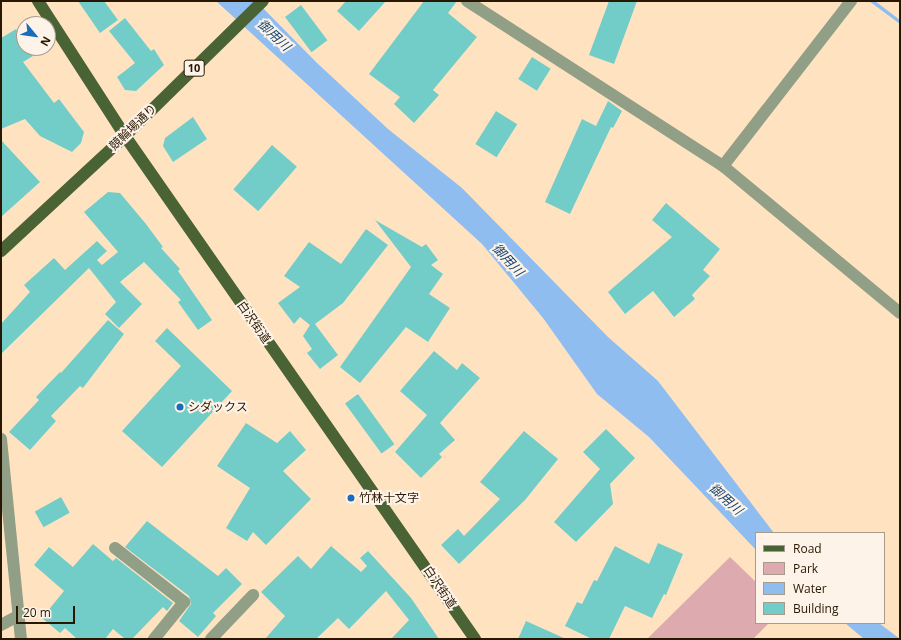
<!DOCTYPE html>
<meta charset="utf-8">
<style>
body{margin:0}
#map{position:relative;width:901px;height:640px;overflow:hidden;background:#ffe3c1;font-family:"Open Sans","Noto Sans JP",sans-serif}
div>[style]{position:absolute}
.green>*{inset:0;background:#ddaaaf}
.water>*{inset:0;background:#90bdf0}
.building>*{inset:0;background:#72cdc9;transform-origin:0 0}
.minor>*{height:12px;margin:-6px;padding:0 6px;transform-origin:6px;border-radius:6px;background:#919f86}
.major>*{height:12px;margin:-6px;padding:0 6px;transform-origin:6px;border-radius:6px;background:#4a6335}
.dots>*{width:11px;height:11px;translate:-50% -50%;box-sizing:border-box;border:2px solid #fdf3e8;border-radius:50%}
span{translate:-50% -50%;white-space:nowrap;text-align:center;line-height:1.15;-webkit-text-stroke:4px #fdf3e8;paint-order:stroke}
.shield-label span{padding:1px 3px;background:#fdf3e8;border:1px solid;border-radius:3px;-webkit-text-stroke-width:0}
.shield-label{font-size:11px;color:#281702;font-weight:700}
.street-label{font-size:12px;color:#281702}
.poi-label{font-size:12px;color:#281702}
.left{translate:0 -50%;text-align:left}
.water-label{font-size:13px;color:#144371;font-style:italic}
.frame{position:absolute;inset:0;border:2px solid #281702;pointer-events:none}
.legend{position:absolute;left:755px;top:532px;width:130px;height:92px;box-sizing:border-box;background:#fdf3e8;border:1px solid #a89b8c;margin:0;padding:5px 7px;list-style:none;font-size:12px;color:#281702}
.legend li{display:flex;align-items:center;gap:8px;height:20px}
.legend b{width:20px;border:1px solid #a89b8c}
.north{position:absolute;left:16px;top:16px;width:40px;height:40px;box-sizing:border-box;background:#fdf3e8;border:1px solid #a89b8c;border-radius:50%;rotate:119deg;font-size:11px;font-weight:700;line-height:16px;text-align:center;color:#281702}
.north::after{content:'';display:block;margin:auto;width:14px;height:18px;background:#186cba;clip-path:polygon(50% 0,100% 100%,50% 72%,0 100%)}
.scale{position:absolute;left:16px;top:606px;width:59px;height:18px;box-sizing:border-box;border:2px solid #281702;border-top:0;padding-left:5px;font-size:12px;line-height:14px;white-space:nowrap;color:#281702;-webkit-text-stroke:3px #fdf3e8;paint-order:stroke}
</style>
<div id="map">
<div class="green">
<div style="clip-path:polygon(730px 557px,756px 582px,756px 623px,769px 623px,753px 639px,647px 639px)"></div>
</div>
<div class="water">
<div style="clip-path:polygon(216px 1px,256px 1px,316px 62px,388px 129px,462px 188px,608px 337px,658px 381px,774px 533px,756px 533px,756px 550px,649px 437px,597px 394px,543px 318px,482px 244px)"></div>
<div style="clip-path:polygon(869px 1px,875px 1px,900px 20px,900px 24px)"></div>
<div style="clip-path:polygon(845px 623px,879px 623px,900px 639px,864px 639px)"></div>
</div>
<div class="building">
<div style="clip-path:polygon(78px 1px,104px 1px,118px 20px,100px 33px)"></div>
<div style="clip-path:polygon(346px 1px,386px 1px,359px 31px,337px 11px)"></div>
<div style="clip-path:polygon(424px 1px,457px 1px,448px 13px,477px 37px,433px 90px,439px 95px,414px 123px,394px 104px,400px 97px,369px 74px)"></div>
<div style="clip-path:polygon(609px 1px,637px 1px,614px 64px,589px 55px)"></div>
<div style="left:301px;top:5px;width:44px;height:20px;rotate:53deg"></div>
<div style="clip-path:polygon(125px 18px,151px 51px,154px 49px,164px 65px,136px 91px,125px 90px,117px 77px,135px 63px,109px 31px)"></div>
<div style="clip-path:polygon(16px 29px,24px 42px,24px 48px,28px 48px,33px 56px,23px 62px,54px 103px,59px 99px,84px 132px,81px 143px,72px 152px,40px 136px,25px 119px,1px 129px,1px 38px)"></div>
<div style="left:532px;top:57px;width:22px;height:26px;rotate:32deg"></div>
<div style="clip-path:polygon(608px 101px,622px 111px,613px 128px,611px 127px,570px 214px,545px 202px,582px 119px,596px 126px)"></div>
<div style="left:496px;top:111px;width:25px;height:39px;rotate:32deg"></div>
<div style="clip-path:polygon(193px 117px,207px 139px,173px 162px,163px 146px,165px 138px)"></div>
<div style="clip-path:polygon(1px 140px,40px 182px,1px 217px)"></div>
<div style="left:272px;top:145px;width:33px;height:59px;rotate:41deg"></div>
<div style="clip-path:polygon(108px 192px,120px 193px,146px 224px,163px 247px,161px 248px,180px 269px,178px 271px,212px 320px,198px 330px,178px 302px,181px 300px,144px 262px,120px 282px,142px 304px,119px 328px,105px 314px,116px 302px,89px 268px,1px 354px,1px 324px,30px 292px,24px 285px,54px 258px,65px 270px,97px 241px,107px 251px,97px 260px,102px 265px,118px 252px,84px 212px)"></div>
<div style="clip-path:polygon(666px 203px,720px 249px,703px 270px,710px 276px,692px 295px,695px 299px,674px 317px,653px 291px,625px 314px,608px 292px,672px 237px,652px 220px)"></div>
<div style="clip-path:polygon(375px 220px,422px 247px,426px 244px,438px 260px,431px 265px,443px 274px,429px 294px,450px 308px,428px 342px,406px 327px,360px 383px,340px 367px,411px 267px)"></div>
<div style="clip-path:polygon(366px 229px,388px 245px,343px 303px,315px 324px,338px 355px,320px 369px,307px 353px,312px 349px,303px 336px,310px 325px,300px 317px,294px 324px,278px 303px,300px 287px,284px 276px,309px 242px,341px 264px)"></div>
<div style="clip-path:polygon(108px 320px,124px 334px,83px 388px,80px 386px,51px 416px,56px 421px,30px 450px,9px 432px,39px 400px,36px 397px,60px 372px,61px 373px)"></div>
<div style="clip-path:polygon(167px 328px,232px 391px,162px 467px,122px 431px,181px 366px,155px 341px)"></div>
<div style="clip-path:polygon(434px 351px,457px 370px,462px 363px,480px 378px,440px 423px,455px 440px,439px 454px,442px 457px,421px 478px,395px 452px,427px 415px,400px 391px)"></div>
<div style="left:358px;top:394px;width:62px;height:16px;rotate:54deg"></div>
<div style="clip-path:polygon(246px 423px,277px 443px,290px 431px,306px 450px,283px 471px,311px 499px,266px 545px,253px 532px,247px 541px,226px 528px,250px 488px,217px 466px)"></div>
<div style="clip-path:polygon(606px 429px,635px 458px,610px 484px,613px 504px,576px 542px,554px 522px,600px 469px,583px 452px)"></div>
<div style="clip-path:polygon(524px 431px,558px 459px,525px 500px,459px 564px,441px 545px,458px 529px,464px 536px,500px 499px,480px 482px)"></div>
<div style="left:61px;top:497px;width:18px;height:30px;rotate:61deg"></div>
<div style="clip-path:polygon(147px 521px,218px 576px,226px 568px,242px 584px,213px 613px,216px 616px,198px 637px,179px 621px,191px 604px,189px 596px,125px 547px)"></div>
<div style="clip-path:polygon(658px 543px,683px 554px,666px 595px,664px 594px,652px 618px,625px 606px,609px 639px,592px 639px,565px 626px,577px 602px,582px 604px,594px 580px,597px 581px,615px 546px,649px 564px)"></div>
<div style="clip-path:polygon(93px 544px,113px 561px,116px 558px,173px 603px,167px 611px,163px 607px,132px 639px,125px 639px,113px 629px,105px 639px,77px 639px,65px 628px,60px 633px,42px 618px,64px 591px,34px 565px,49px 547px,73px 567px)"></div>
<div style="clip-path:polygon(331px 546px,361px 572px,367px 566px,360px 558px,368px 551px,411px 598px,439px 639px,391px 639px,409px 620px,386px 591px,349px 629px,338px 618px,316px 639px,265px 639px,285px 616px,261px 592px,298px 556px,311px 569px)"></div>
<div style="clip-path:polygon(526px 621px,566px 639px,518px 639px)"></div>
</div>
<div class="minor">
<div style="left:467px;top:1px;width:305px;rotate:32.8deg"></div>
<div style="left:723px;top:166px;width:230px;rotate:39.7deg"></div>
<div style="left:723px;top:166px;width:209px;rotate:-52.2deg"></div>
<div style="left:1px;top:439px;width:201px;rotate:84.3deg"></div>
<div style="left:115px;top:548px;width:88px;rotate:38deg"></div>
<div style="left:184px;top:602px;width:48px;rotate:129deg"></div>
<div style="left:1px;top:625px;width:21px;rotate:-28deg"></div>
<div style="left:211px;top:639px;width:61px;rotate:-46.3deg"></div>
</div>
<div class="major">
<div style="left:38px;top:1px;width:161px;rotate:57.2deg"></div>
<div style="left:125px;top:136px;width:613px;rotate:55.17deg"></div>
<div style="left:1px;top:251px;width:169px;rotate:-42.8deg"></div>
<div style="left:125px;top:136px;width:193px;rotate:-44.4deg"></div>
</div>
<div class="dots">
<div style="left:180px;top:407px;background:#186cba"></div>
<div style="left:351px;top:498px;background:#186cba"></div>
</div>
<div class="shield-label">
<span style="left:194px;top:68px">10</span>
</div>
<div class="street-label">
<span style="left:133px;top:127px;rotate:-44deg">競輪場通り</span>
<span style="left:254px;top:322px;rotate:55deg">白沢街道</span>
<span style="left:440px;top:587px;rotate:56deg">白沢街道</span>
</div>
<div class="poi-label">
<span class="left" style="left:188px;top:407px">シダックス</span>
<span class="left" style="left:359px;top:498px">竹林十文字</span>
</div>
<div class="water-label">
<span style="left:274px;top:35px;rotate:43deg">御用川</span>
<span style="left:508px;top:260px;rotate:47deg">御用川</span>
<span style="left:726px;top:499px;rotate:42deg">御用川</span>
</div>
<div class="frame"></div>
<ul class="legend">
<li><b style="height:5px;background:#4a6335"></b>Road</li>
<li><b style="height:11px;background:#ddaaaf"></b>Park</li>
<li><b style="height:11px;background:#90bdf0"></b>Water</li>
<li><b style="height:11px;background:#72cdc9"></b>Building</li>
</ul>
<div class="north">N</div>
<div class="scale">20 m</div>
</div>
